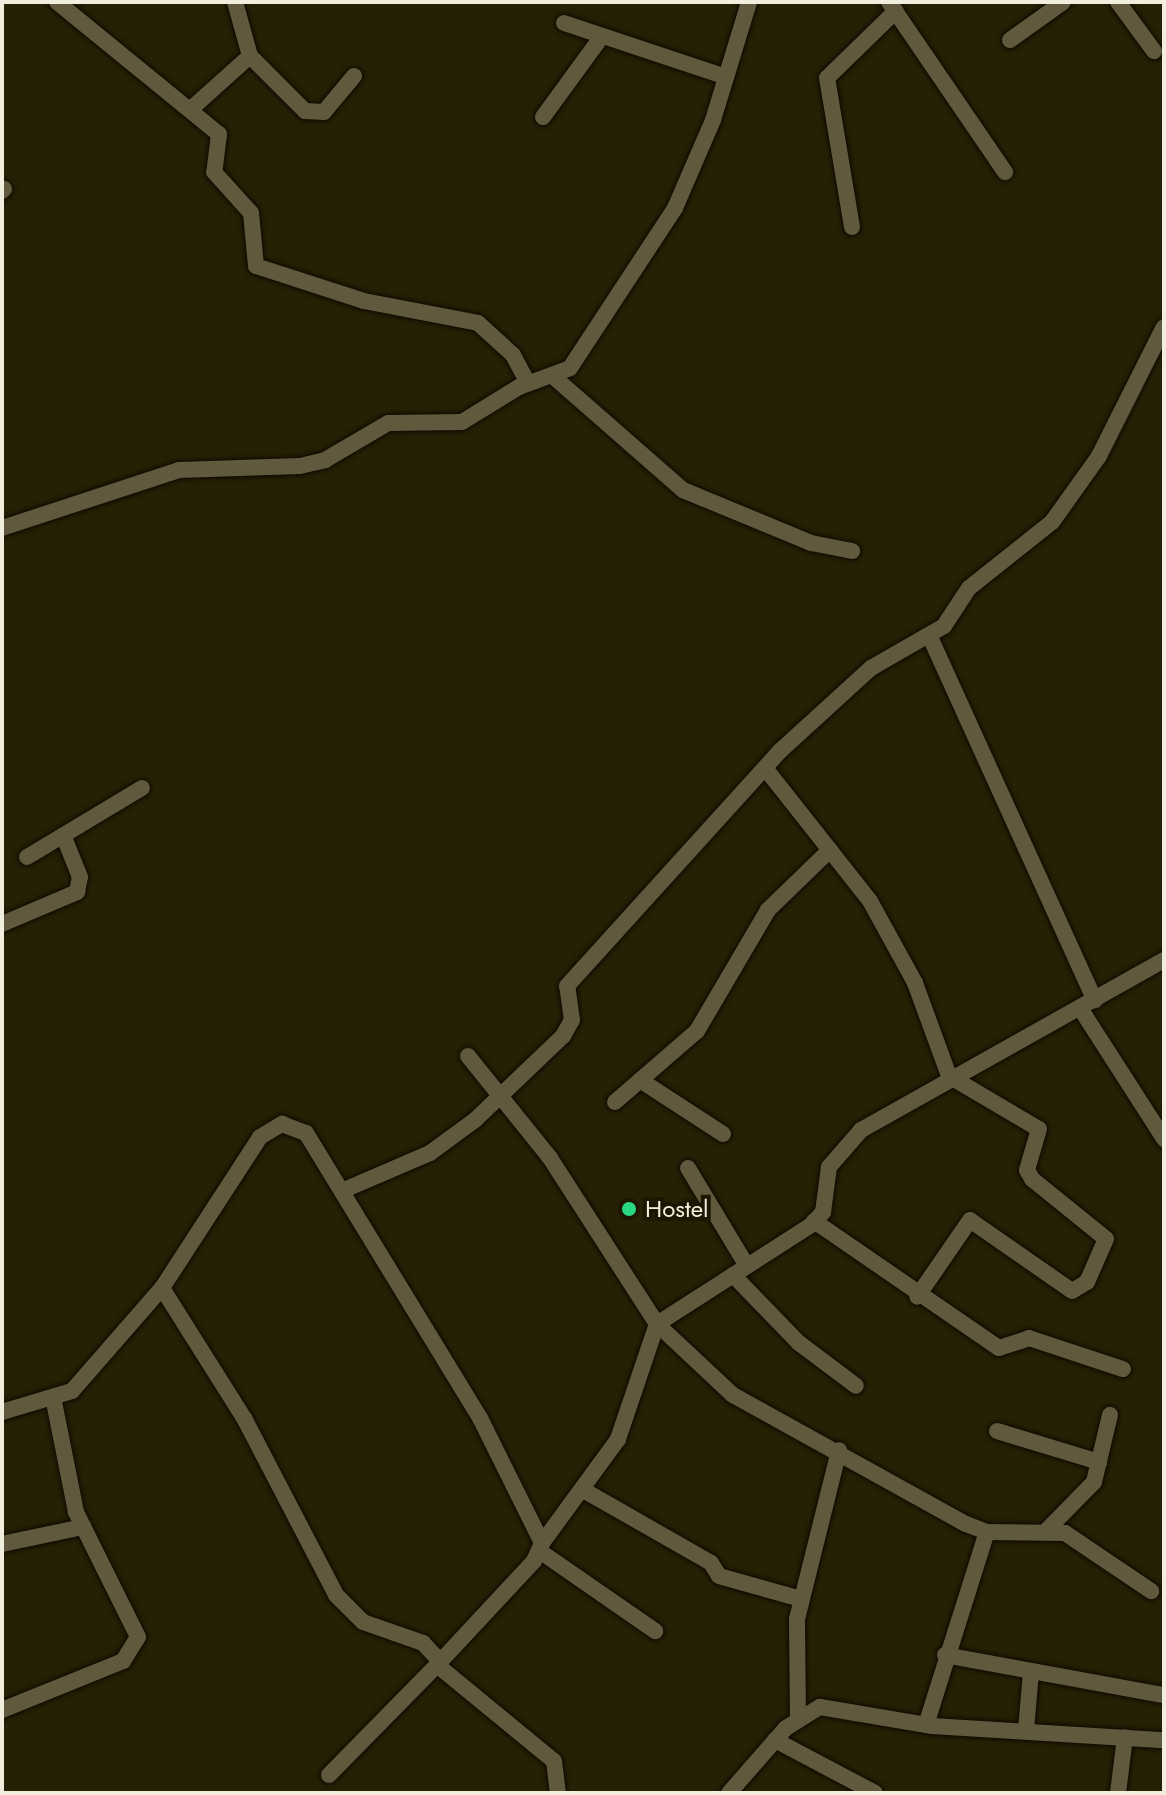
<!DOCTYPE html>
<style>
body{margin:0}
#map{position:relative;width:1166px;height:1795px;overflow:hidden;background:#262005;font-family:Jost,sans-serif}
div>[style]{position:absolute}
.roads{filter:drop-shadow(0 0 2px #0f0900) drop-shadow(0 0 2px #0f0900)}
.street>*{height:16px;margin:-8px;padding:0 8px;transform-origin:8px;border-radius:8px;background:#60593d}
.dots>*{width:22px;height:22px;translate:-50% -50%;box-sizing:border-box;border:4px solid #1d1600;border-radius:50%}
span{translate:-50% -50%;white-space:nowrap;text-align:center;line-height:1.15;-webkit-text-stroke:8px #1d1600;paint-order:stroke}
.poi-label{font-size:24px;color:#f2eede}
.left{translate:0 -50%;text-align:left}
.frame{position:absolute;inset:0;border:4px solid #f2eede;pointer-events:none}
</style>
<div id="map">
<div class="roads">
<div class="street">
<div style="left:57px;top:2px;width:209px;rotate:39.2deg"></div>
<div style="left:219px;top:134px;width:38px;rotate:97deg"></div>
<div style="left:214px;top:172px;width:55px;rotate:47.9deg"></div>
<div style="left:251px;top:213px;width:53px;rotate:84.6deg"></div>
<div style="left:256px;top:266px;width:114px;rotate:18deg"></div>
<div style="left:364px;top:301px;width:116px;rotate:10.9deg"></div>
<div style="left:478px;top:323px;width:47px;rotate:42.4deg"></div>
<div style="left:513px;top:355px;width:32px;rotate:62deg"></div>
<div style="left:235px;top:2px;width:56px;rotate:74.5deg"></div>
<div style="left:250px;top:56px;width:78px;rotate:45deg"></div>
<div style="left:305px;top:111px;width:19px;rotate:3deg"></div>
<div style="left:324px;top:112px;width:47px;rotate:-50.2deg"></div>
<div style="left:889px;top:2px;width:206px;rotate:55.7deg"></div>
<div style="left:1118px;top:2px;width:61px;rotate:53.7deg"></div>
<div style="left:564px;top:23px;width:171px;rotate:18.4deg"></div>
<div style="left:1010px;top:40px;width:65px;rotate:-35.6deg"></div>
<div style="left:192px;top:108px;width:78px;rotate:-41.9deg"></div>
<div style="left:543px;top:117px;width:100px;rotate:-53.9deg"></div>
<div style="left:2px;top:191px;width:3px;rotate:-45deg"></div>
<div style="left:852px;top:227px;width:151px;rotate:-99.5deg"></div>
<div style="left:827px;top:78px;width:96px;rotate:-44.2deg"></div>
<div style="left:555px;top:378px;width:170px;rotate:41.2deg"></div>
<div style="left:683px;top:490px;width:139px;rotate:22.5deg"></div>
<div style="left:811px;top:543px;width:42px;rotate:11deg"></div>
<div style="left:2px;top:528px;width:186px;rotate:-18.1deg"></div>
<div style="left:179px;top:470px;width:121px;rotate:-1.9deg"></div>
<div style="left:300px;top:466px;width:26px;rotate:-13deg"></div>
<div style="left:325px;top:460px;width:73px;rotate:-30.4deg"></div>
<div style="left:388px;top:423px;width:74px;rotate:-0.8deg"></div>
<div style="left:462px;top:422px;width:67px;rotate:-31.6deg"></div>
<div style="left:519px;top:387px;width:54px;rotate:-20.4deg"></div>
<div style="left:570px;top:368px;width:191px;rotate:-56.7deg"></div>
<div style="left:675px;top:208px;width:96px;rotate:-66.6deg"></div>
<div style="left:713px;top:120px;width:123px;rotate:-73deg"></div>
<div style="left:930px;top:637px;width:399px;rotate:65.6deg"></div>
<div style="left:765px;top:768px;width:169px;rotate:51.7deg"></div>
<div style="left:870px;top:901px;width:94px;rotate:61.2deg"></div>
<div style="left:915px;top:983px;width:99px;rotate:69.9deg"></div>
<div style="left:949px;top:1076px;width:104px;rotate:30.5deg"></div>
<div style="left:1039px;top:1129px;width:43px;rotate:106.3deg"></div>
<div style="left:1027px;top:1170px;width:10px;rotate:61deg"></div>
<div style="left:1032px;top:1179px;width:95px;rotate:39deg"></div>
<div style="left:1106px;top:1239px;width:47px;rotate:113.8deg"></div>
<div style="left:1087px;top:1282px;width:17px;rotate:149deg"></div>
<div style="left:1072px;top:1291px;width:124px;rotate:-145.2deg"></div>
<div style="left:970px;top:1220px;width:93px;rotate:124.5deg"></div>
<div style="left:27px;top:857px;width:134px;rotate:-31deg"></div>
<div style="left:2px;top:924px;width:82px;rotate:-23.1deg"></div>
<div style="left:77px;top:892px;width:15px;rotate:-79deg"></div>
<div style="left:80px;top:877px;width:45px;rotate:-112deg"></div>
<div style="left:1080px;top:1008px;width:156px;rotate:57.3deg"></div>
<div style="left:468px;top:1056px;width:131px;rotate:51.2deg"></div>
<div style="left:550px;top:1158px;width:197px;rotate:57.2deg"></div>
<div style="left:657px;top:1324px;width:104px;rotate:43.1deg"></div>
<div style="left:733px;top:1395px;width:266px;rotate:29deg"></div>
<div style="left:966px;top:1524px;width:22px;rotate:21deg"></div>
<div style="left:987px;top:1532px;width:78px;rotate:0.7deg"></div>
<div style="left:1065px;top:1533px;width:104px;rotate:34deg"></div>
<div style="left:640px;top:1080px;width:99px;rotate:33deg"></div>
<div style="left:615px;top:1102px;width:108px;rotate:-40.9deg"></div>
<div style="left:697px;top:1031px;width:140px;rotate:-59.6deg"></div>
<div style="left:768px;top:910px;width:86px;rotate:-44.1deg"></div>
<div style="left:688px;top:1168px;width:114px;rotate:59deg"></div>
<div style="left:344px;top:1190px;width:94px;rotate:-23.3deg"></div>
<div style="left:430px;top:1153px;width:56px;rotate:-36.3deg"></div>
<div style="left:475px;top:1120px;width:122px;rotate:-43.7deg"></div>
<div style="left:563px;top:1036px;width:18px;rotate:-61deg"></div>
<div style="left:572px;top:1020px;width:34px;rotate:-98deg"></div>
<div style="left:567px;top:986px;width:317px;rotate:-47.8deg"></div>
<div style="left:780px;top:751px;width:123px;rotate:-42.4deg"></div>
<div style="left:871px;top:668px;width:84px;rotate:-29.9deg"></div>
<div style="left:944px;top:626px;width:45px;rotate:-56.7deg"></div>
<div style="left:969px;top:588px;width:106px;rotate:-38.5deg"></div>
<div style="left:1052px;top:522px;width:81px;rotate:-54.5deg"></div>
<div style="left:1099px;top:456px;width:144px;rotate:-63.3deg"></div>
<div style="left:814px;top:1221px;width:224px;rotate:34.5deg"></div>
<div style="left:999px;top:1348px;width:32px;rotate:-18deg"></div>
<div style="left:1029px;top:1338px;width:99px;rotate:18.3deg"></div>
<div style="left:733px;top:1275px;width:95px;rotate:45.9deg"></div>
<div style="left:799px;top:1343px;width:71px;rotate:37deg"></div>
<div style="left:162px;top:1288px;width:154px;rotate:57.8deg"></div>
<div style="left:244px;top:1418px;width:199px;rotate:62.5deg"></div>
<div style="left:336px;top:1595px;width:38px;rotate:45deg"></div>
<div style="left:363px;top:1622px;width:64px;rotate:19.3deg"></div>
<div style="left:423px;top:1643px;width:22px;rotate:47deg"></div>
<div style="left:2px;top:1412px;width:73px;rotate:-16.7deg"></div>
<div style="left:72px;top:1391px;width:137px;rotate:-48.9deg"></div>
<div style="left:162px;top:1288px;width:180px;rotate:-57deg"></div>
<div style="left:260px;top:1137px;width:26px;rotate:-31deg"></div>
<div style="left:282px;top:1124px;width:26px;rotate:21deg"></div>
<div style="left:306px;top:1133px;width:334px;rotate:58.6deg"></div>
<div style="left:480px;top:1418px;width:140px;rotate:63.6deg"></div>
<div style="left:542px;top:1543px;width:20px;rotate:114deg"></div>
<div style="left:534px;top:1561px;width:142px;rotate:133deg"></div>
<div style="left:437px;top:1665px;width:151px;rotate:39.4deg"></div>
<div style="left:554px;top:1761px;width:32px;rotate:83deg"></div>
<div style="left:997px;top:1431px;width:107px;rotate:16.9deg"></div>
<div style="left:585px;top:1491px;width:145px;rotate:29.7deg"></div>
<div style="left:711px;top:1563px;width:15px;rotate:58deg"></div>
<div style="left:719px;top:1576px;width:85px;rotate:15.7deg"></div>
<div style="left:1047px;top:1530px;width:67px;rotate:-45.6deg"></div>
<div style="left:1094px;top:1482px;width:69px;rotate:-76.6deg"></div>
<div style="left:542px;top:1543px;width:129px;rotate:-53.8deg"></div>
<div style="left:618px;top:1439px;width:121px;rotate:-71.3deg"></div>
<div style="left:657px;top:1324px;width:183px;rotate:-32.7deg"></div>
<div style="left:811px;top:1225px;width:18px;rotate:-47deg"></div>
<div style="left:823px;top:1212px;width:45px;rotate:-82.4deg"></div>
<div style="left:829px;top:1167px;width:49px;rotate:-49.1deg"></div>
<div style="left:861px;top:1130px;width:347px;rotate:-29.3deg"></div>
<div style="left:2px;top:1544px;width:83px;rotate:-11.9deg"></div>
<div style="left:541px;top:1552px;width:139px;rotate:34.7deg"></div>
<div style="left:945px;top:1655px;width:221px;rotate:10.4deg"></div>
<div style="left:2px;top:1710px;width:131px;rotate:-22deg"></div>
<div style="left:123px;top:1661px;width:28px;rotate:-58deg"></div>
<div style="left:138px;top:1637px;width:140px;rotate:-116.4deg"></div>
<div style="left:76px;top:1512px;width:112px;rotate:-101.3deg"></div>
<div style="left:798px;top:1719px;width:100px;rotate:-90.6deg"></div>
<div style="left:797px;top:1619px;width:174px;rotate:-76deg"></div>
<div style="left:926px;top:1725px;width:202px;rotate:-72.5deg"></div>
<div style="left:1026px;top:1730px;width:58px;rotate:-85.1deg"></div>
<div style="left:775px;top:1740px;width:113px;rotate:27.9deg"></div>
<div style="left:329px;top:1775px;width:154px;rotate:-45.5deg"></div>
<div style="left:729px;top:1793px;width:86px;rotate:-48.8deg"></div>
<div style="left:786px;top:1728px;width:40px;rotate:-32deg"></div>
<div style="left:820px;top:1707px;width:114px;rotate:9.6deg"></div>
<div style="left:932px;top:1726px;width:232px;rotate:3.5deg"></div>
<div style="left:1118px;top:1793px;width:56px;rotate:-82.9deg"></div>
</div>
</div>
<div class="dots">
<div style="left:629px;top:1209px;background:#2ad884"></div>
</div>
<div class="poi-label">
<span class="left" style="left:645px;top:1209px">Hostel</span>
</div>
<div class="frame"></div>
</div>
